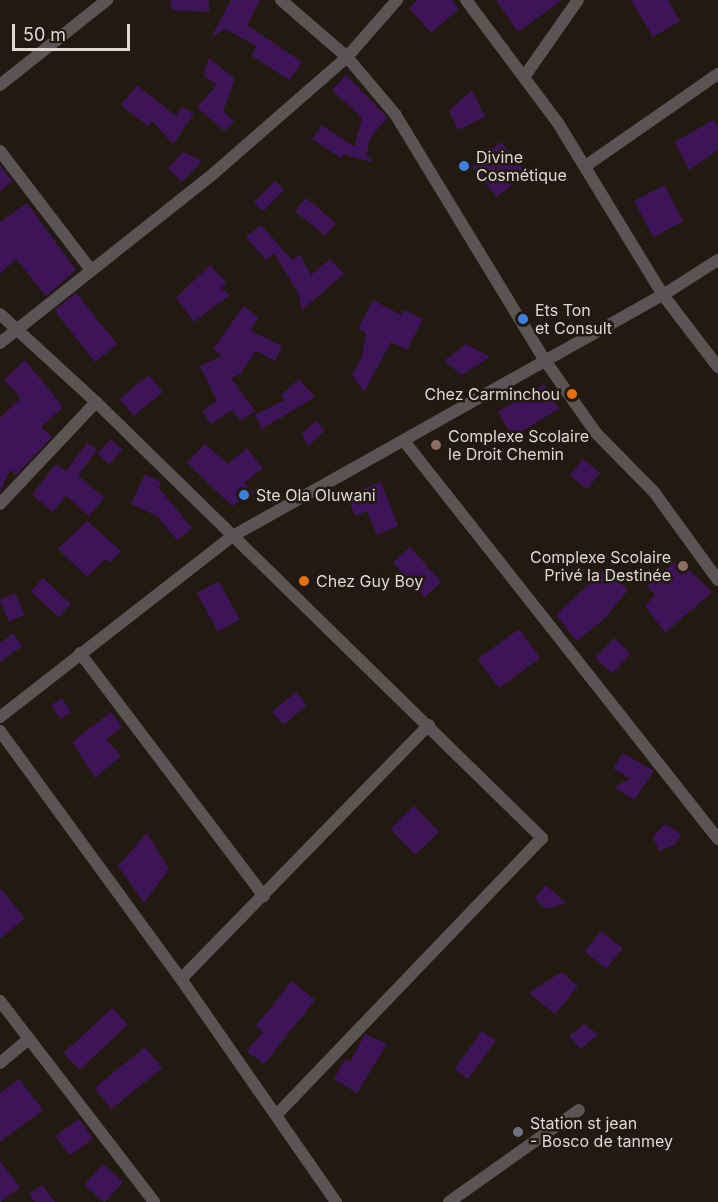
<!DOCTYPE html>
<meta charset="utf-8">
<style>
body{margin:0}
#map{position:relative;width:718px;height:1202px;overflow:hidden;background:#221a11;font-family:Inter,sans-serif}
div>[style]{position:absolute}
.building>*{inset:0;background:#3e1458;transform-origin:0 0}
.minor>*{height:12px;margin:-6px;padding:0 6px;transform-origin:6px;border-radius:6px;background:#5b5455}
.dots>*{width:16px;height:16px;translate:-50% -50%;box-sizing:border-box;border:3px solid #221a11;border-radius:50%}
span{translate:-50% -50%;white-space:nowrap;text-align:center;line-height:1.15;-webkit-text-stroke:5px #221a11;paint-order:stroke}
.poi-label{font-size:16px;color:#dfd9d3}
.left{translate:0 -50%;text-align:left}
.right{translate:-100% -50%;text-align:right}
.scale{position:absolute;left:12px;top:24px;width:118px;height:27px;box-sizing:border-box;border:3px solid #dfd9d3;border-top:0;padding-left:8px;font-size:18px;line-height:21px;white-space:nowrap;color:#dfd9d3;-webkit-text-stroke:4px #221a11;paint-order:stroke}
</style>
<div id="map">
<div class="building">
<div style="clip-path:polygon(171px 0,209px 0,209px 12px,171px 10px)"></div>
<div style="clip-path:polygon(231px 0,260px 0,247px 25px,302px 62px,289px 80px,251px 55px,257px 46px,225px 29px,211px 38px)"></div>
<div style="clip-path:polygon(418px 0,451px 0,459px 9px,431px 33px,409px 8px)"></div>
<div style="clip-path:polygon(496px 0,562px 0,518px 32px)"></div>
<div style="clip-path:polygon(631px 0,668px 0,680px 21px,653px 37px)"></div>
<div style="clip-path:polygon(209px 58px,235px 79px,223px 111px,234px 121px,224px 131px,197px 107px,217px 85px,203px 75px)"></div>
<div style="clip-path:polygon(346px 75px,388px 118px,371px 136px,366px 155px,374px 163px,343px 154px,342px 159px,312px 139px,322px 125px,354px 147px,362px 118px,332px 90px)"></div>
<div style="clip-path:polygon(137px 85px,176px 116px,182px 107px,194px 114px,173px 144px,152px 121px,148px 126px,121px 105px)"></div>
<div style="clip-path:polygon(472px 90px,485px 117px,458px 130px,449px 111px)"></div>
<div style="clip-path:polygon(713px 120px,718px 126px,718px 150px,689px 170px,675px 142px)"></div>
<div style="left:501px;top:142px;width:40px;height:38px;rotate:51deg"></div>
<div style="clip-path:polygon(183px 152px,202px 161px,182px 182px,168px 168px)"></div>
<div style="clip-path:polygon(0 165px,12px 181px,0 191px)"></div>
<div style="left:275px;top:181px;width:13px;height:30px;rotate:45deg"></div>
<div style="left:664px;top:185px;width:41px;height:34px;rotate:62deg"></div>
<div style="left:306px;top:198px;width:39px;height:17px;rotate:40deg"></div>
<div style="clip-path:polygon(27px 203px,76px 270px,46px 296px,16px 259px,0 274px,0 222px)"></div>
<div style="clip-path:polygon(261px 225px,292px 260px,300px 255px,311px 275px,330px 259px,344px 274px,302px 310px,298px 293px,274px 253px,266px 260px,246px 237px)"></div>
<div style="clip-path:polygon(210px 265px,227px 283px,221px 288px,230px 295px,194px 322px,176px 298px)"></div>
<div style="clip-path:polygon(76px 293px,117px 344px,95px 362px,57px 314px,56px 309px)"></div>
<div style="clip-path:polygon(373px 300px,401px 315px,404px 310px,423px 319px,407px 350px,391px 342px,364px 392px,352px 375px,362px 357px,366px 333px,358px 329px)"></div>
<div style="clip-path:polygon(244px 306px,259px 318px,250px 330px,282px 346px,275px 361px,256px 351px,240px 374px,231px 378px,255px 411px,241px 421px,232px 410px,211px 424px,202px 411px,217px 401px,200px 366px,222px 356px,213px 349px)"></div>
<div style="clip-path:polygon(466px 344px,490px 357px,462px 375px,444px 361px)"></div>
<div style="clip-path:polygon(25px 360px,63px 407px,41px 427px,52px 437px,16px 475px,10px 470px,0 492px,0 418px,21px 398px,4px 380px)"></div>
<div style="left:149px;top:375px;width:22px;height:38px;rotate:51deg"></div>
<div style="clip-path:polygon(299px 379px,315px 397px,262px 429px,255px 415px,285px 400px,281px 395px)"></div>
<div style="left:544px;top:384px;width:29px;height:54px;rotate:59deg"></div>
<div style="clip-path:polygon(316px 421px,325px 431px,308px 446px,302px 433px)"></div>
<div style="left:111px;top:439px;width:16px;height:20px;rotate:43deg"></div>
<div style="clip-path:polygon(87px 443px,97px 450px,78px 475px,104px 498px,89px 516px,66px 496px,53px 512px,32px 495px,56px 464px,66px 471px)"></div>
<div style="clip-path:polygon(205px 444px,228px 464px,247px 448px,263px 468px,244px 483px,255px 493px,232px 506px,187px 463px)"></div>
<div style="left:583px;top:459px;width:22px;height:21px;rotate:39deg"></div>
<div style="clip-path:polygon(145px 474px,161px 482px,159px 488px,192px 528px,177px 540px,157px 516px,131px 504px)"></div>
<div style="clip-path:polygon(381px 482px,398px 526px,377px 535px,367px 511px,355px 516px,347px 495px)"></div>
<div style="clip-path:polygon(87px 521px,121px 551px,110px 563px,105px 559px,87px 577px,58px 549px)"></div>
<div style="left:410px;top:547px;width:47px;height:23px;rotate:48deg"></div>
<div style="clip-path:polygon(678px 559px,712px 592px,665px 633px,645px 606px,655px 595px,647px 586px)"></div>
<div style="clip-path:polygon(605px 569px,628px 590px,605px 618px,577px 641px,556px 615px)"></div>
<div style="left:43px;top:578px;width:38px;height:18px;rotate:43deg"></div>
<div style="left:219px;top:581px;width:44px;height:25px;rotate:62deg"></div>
<div style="left:15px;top:593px;width:24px;height:17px;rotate:66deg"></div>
<div style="left:519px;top:629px;width:36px;height:51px;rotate:54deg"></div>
<div style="clip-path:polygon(13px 633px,22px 646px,0 662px,0 643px)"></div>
<div style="left:614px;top:638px;width:23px;height:27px;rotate:43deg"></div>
<div style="left:296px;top:692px;width:17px;height:31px;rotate:50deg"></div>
<div style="left:62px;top:698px;width:17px;height:13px;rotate:57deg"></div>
<div style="clip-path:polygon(111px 712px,122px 727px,106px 739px,121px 756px,95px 778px,72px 742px)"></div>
<div style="clip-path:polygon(623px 753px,654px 771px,634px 800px,614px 787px,630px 779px,613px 768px)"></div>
<div style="left:414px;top:806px;width:36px;height:33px;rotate:46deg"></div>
<div style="clip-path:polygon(665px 824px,681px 834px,675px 845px,659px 851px,653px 837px)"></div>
<div style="clip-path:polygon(147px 833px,169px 869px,144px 903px,118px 866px)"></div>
<div style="clip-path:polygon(546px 885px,566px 903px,546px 909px,535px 898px)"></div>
<div style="clip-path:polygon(0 888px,25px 918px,0 939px)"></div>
<div style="left:601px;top:931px;width:28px;height:26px;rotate:39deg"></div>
<div style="clip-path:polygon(561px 972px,578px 986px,555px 1014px,529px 993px)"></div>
<div style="clip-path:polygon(292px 981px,315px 1000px,264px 1064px,247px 1051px,263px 1032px,256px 1026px)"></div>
<div style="left:112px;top:1008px;width:23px;height:66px;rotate:47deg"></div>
<div style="clip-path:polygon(584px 1024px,598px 1034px,581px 1049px,569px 1036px)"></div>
<div style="left:482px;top:1031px;width:17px;height:47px;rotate:36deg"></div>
<div style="clip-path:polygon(365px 1034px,387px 1044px,357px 1093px,334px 1079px,345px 1059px,350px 1062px)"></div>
<div style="left:145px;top:1047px;width:27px;height:65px;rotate:51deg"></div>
<div style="clip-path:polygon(19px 1079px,43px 1110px,0 1142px,0 1093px)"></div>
<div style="left:79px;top:1119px;width:24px;height:29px;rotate:54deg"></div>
<div style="clip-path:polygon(0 1161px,20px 1187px,1px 1202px,0 1202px)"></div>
<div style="left:103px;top:1164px;width:27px;height:28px;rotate:42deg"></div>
<div style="clip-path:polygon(42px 1185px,55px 1202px,35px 1202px,29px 1194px)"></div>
</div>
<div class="minor">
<div style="left:281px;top:0;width:87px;rotate:40.8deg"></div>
<div style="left:347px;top:57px;width:75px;rotate:49.9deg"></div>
<div style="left:395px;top:114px;width:290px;rotate:58.7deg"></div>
<div style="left:546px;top:362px;width:87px;rotate:54.8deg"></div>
<div style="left:596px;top:433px;width:83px;rotate:45.5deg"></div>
<div style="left:654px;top:492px;width:109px;rotate:54deg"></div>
<div style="left:466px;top:0;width:154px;rotate:53.2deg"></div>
<div style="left:558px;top:123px;width:202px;rotate:58.6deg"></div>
<div style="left:663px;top:295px;width:91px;rotate:52.6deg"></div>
<div style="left:524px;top:77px;width:94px;rotate:-55deg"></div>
<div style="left:0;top:85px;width:137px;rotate:-38.5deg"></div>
<div style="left:0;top:151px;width:150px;rotate:52.6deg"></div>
<div style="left:587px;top:165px;width:160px;rotate:-34.8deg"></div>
<div style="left:0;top:314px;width:130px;rotate:42.5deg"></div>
<div style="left:96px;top:402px;width:624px;rotate:44.35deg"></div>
<div style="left:542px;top:838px;width:383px;rotate:133.8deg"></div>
<div style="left:0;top:343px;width:272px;rotate:-38.4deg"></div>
<div style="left:213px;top:174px;width:178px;rotate:-41.1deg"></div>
<div style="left:347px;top:57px;width:76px;rotate:-48.7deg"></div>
<div style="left:404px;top:441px;width:507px;rotate:51.73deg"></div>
<div style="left:0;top:504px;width:140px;rotate:-46.7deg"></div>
<div style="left:80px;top:653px;width:305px;rotate:52.9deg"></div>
<div style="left:0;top:717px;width:293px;rotate:-37.9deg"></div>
<div style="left:231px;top:537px;width:495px;rotate:-29.3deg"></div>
<div style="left:663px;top:295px;width:65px;rotate:-32.5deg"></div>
<div style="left:0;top:731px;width:307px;rotate:53.9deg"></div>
<div style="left:181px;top:979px;width:272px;rotate:55.2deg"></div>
<div style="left:181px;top:979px;width:355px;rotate:-45.7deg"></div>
<div style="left:0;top:1001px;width:253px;rotate:52.5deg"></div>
<div style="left:0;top:1063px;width:38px;rotate:-40deg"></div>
<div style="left:449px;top:1202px;width:159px;rotate:-35.3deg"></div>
</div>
<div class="dots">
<div style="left:464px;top:166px;background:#3f7fe0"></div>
<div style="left:523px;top:319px;background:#3f7fe0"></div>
<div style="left:572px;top:394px;background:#e8710a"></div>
<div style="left:436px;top:445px;background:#8d6e63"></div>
<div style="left:244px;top:495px;background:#3f7fe0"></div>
<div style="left:683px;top:566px;background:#8d6e63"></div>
<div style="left:304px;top:581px;background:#e8710a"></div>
<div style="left:518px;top:1132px;background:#6b7280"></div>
</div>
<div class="poi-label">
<span class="left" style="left:476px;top:166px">Divine<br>Cosmétique</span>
<span class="left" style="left:535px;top:319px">Ets Ton<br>et Consult</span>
<span class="right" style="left:560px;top:394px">Chez Carminchou</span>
<span class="left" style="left:448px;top:445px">Complexe Scolaire<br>le Droit Chemin</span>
<span class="left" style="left:256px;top:495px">Ste Ola Oluwani</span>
<span class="right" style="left:671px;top:566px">Complexe Scolaire<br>Privé la Destinée</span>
<span class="left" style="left:316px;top:581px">Chez Guy Boy</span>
<span class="left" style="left:530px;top:1132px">Station st jean<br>- Bosco de tanmey</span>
</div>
<div class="scale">50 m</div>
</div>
